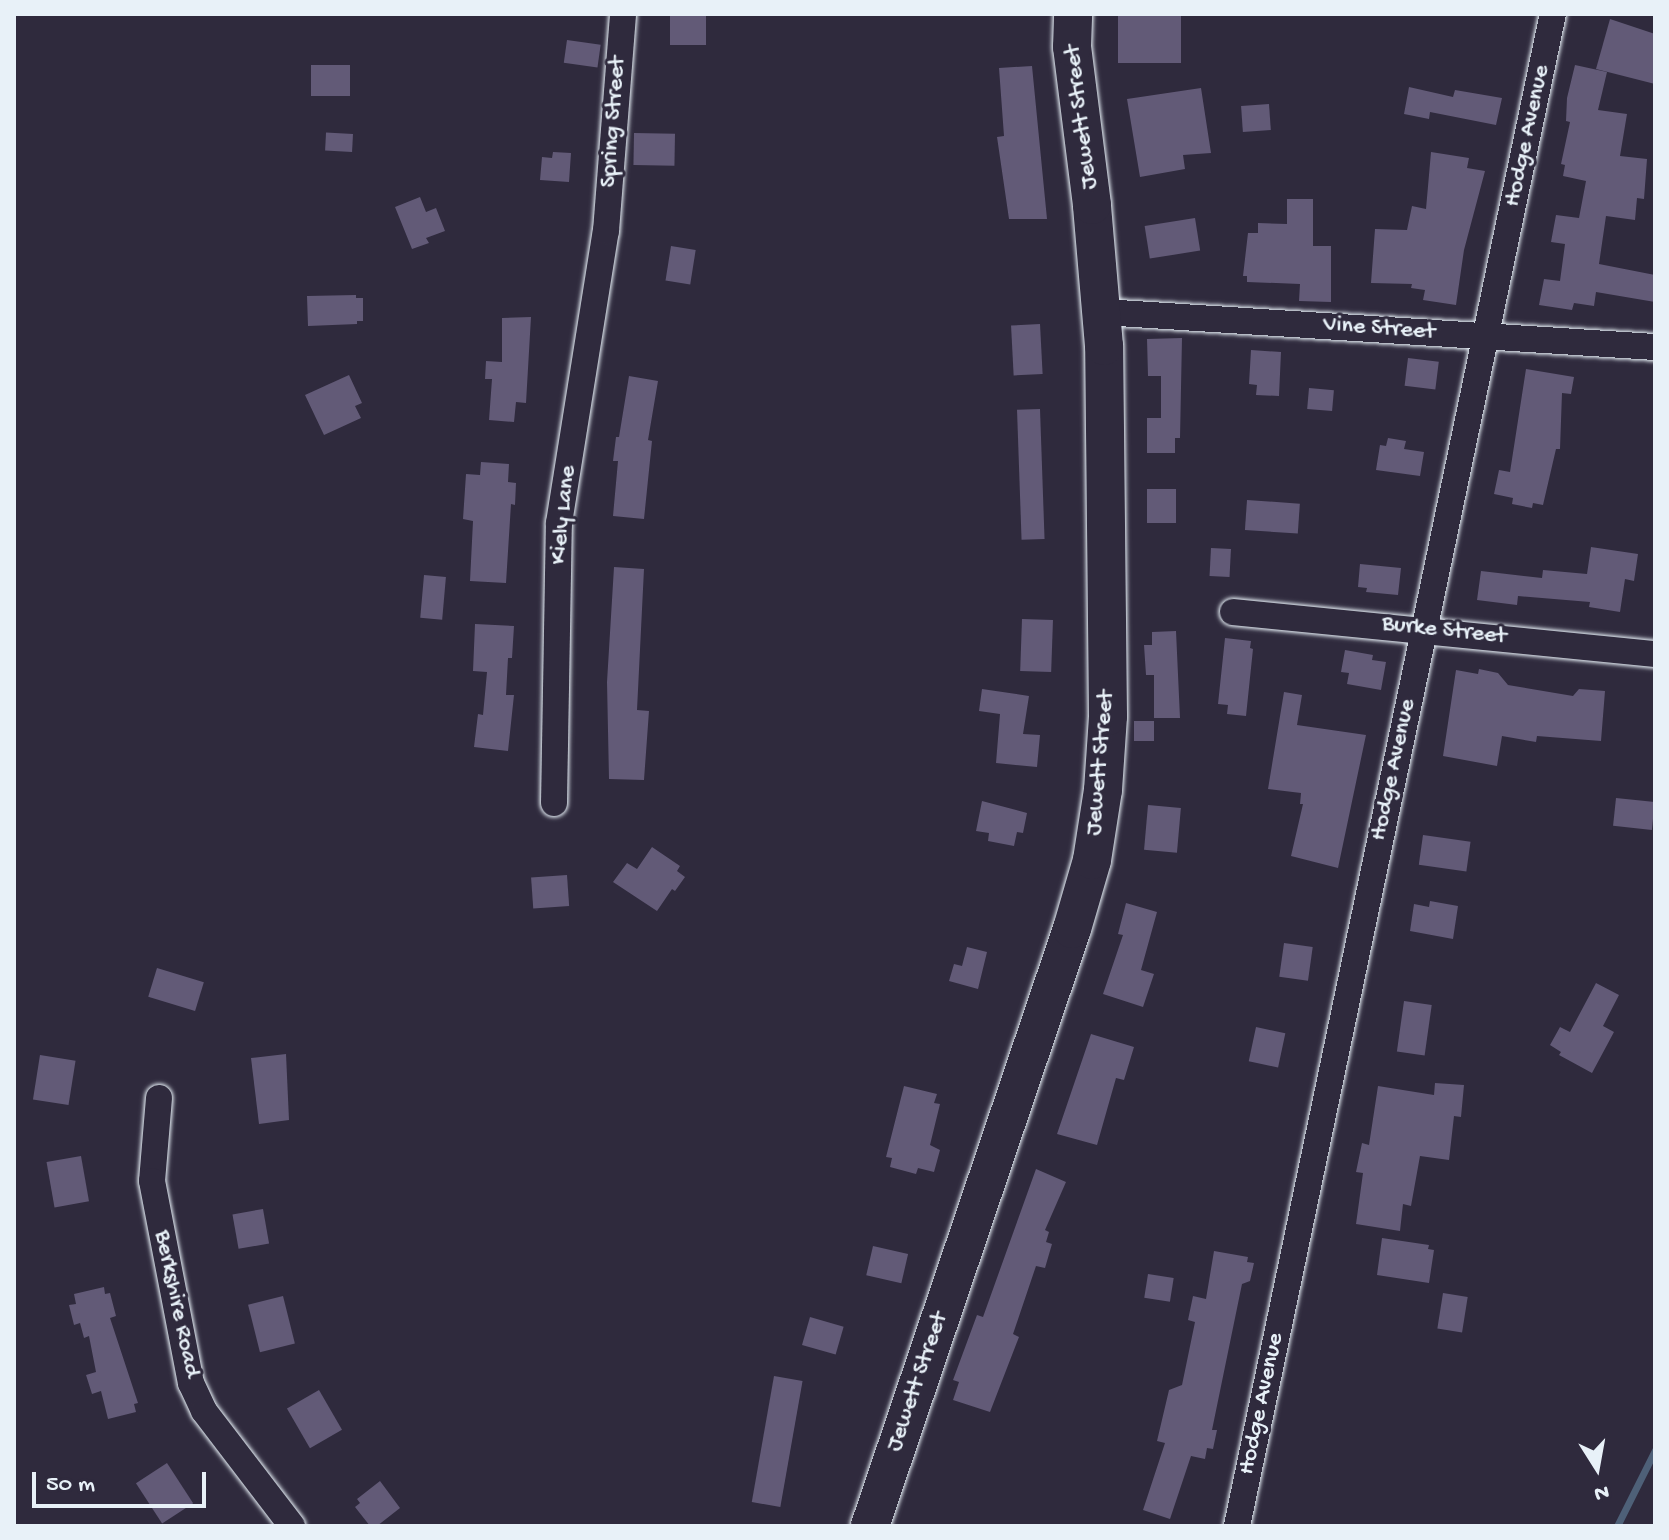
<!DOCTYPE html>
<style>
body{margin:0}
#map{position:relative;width:1669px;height:1540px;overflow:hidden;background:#2f2a3d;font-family:"Gochi Hand",sans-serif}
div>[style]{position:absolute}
.stream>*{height:7px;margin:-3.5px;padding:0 3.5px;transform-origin:3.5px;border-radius:3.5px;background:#4e6078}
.building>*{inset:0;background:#625a77;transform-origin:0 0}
.roads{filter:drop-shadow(0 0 2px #e8f1f8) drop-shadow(0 0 2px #e8f1f8)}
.street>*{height:26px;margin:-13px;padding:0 13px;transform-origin:13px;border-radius:13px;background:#2f2a3d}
.secondary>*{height:38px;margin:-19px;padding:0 19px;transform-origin:19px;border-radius:19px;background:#2f2a3d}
span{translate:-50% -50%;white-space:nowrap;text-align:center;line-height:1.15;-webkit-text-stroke:6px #2f2a3d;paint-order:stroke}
.street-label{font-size:24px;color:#e8f1f8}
.frame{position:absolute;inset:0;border:16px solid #e8f1f8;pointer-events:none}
.north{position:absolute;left:1557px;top:1428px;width:80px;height:80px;-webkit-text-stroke:6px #2f2a3d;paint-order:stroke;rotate:169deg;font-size:22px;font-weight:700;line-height:32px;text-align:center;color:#e8f1f8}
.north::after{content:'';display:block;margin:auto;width:28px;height:36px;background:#e8f1f8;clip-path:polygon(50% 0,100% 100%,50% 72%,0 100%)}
.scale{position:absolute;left:32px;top:1472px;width:174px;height:36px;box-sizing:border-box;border:4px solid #e8f1f8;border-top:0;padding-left:10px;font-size:24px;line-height:28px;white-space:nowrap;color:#e8f1f8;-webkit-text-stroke:6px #2f2a3d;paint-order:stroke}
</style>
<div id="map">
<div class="stream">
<div style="left:1617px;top:1526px;width:85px;rotate:-63.4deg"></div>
</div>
<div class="building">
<div style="left:670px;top:14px;width:36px;height:31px"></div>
<div style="left:1118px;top:14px;width:63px;height:49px"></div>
<div style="clip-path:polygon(1610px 19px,1655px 34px,1655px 84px,1596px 69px)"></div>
<div style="left:567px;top:40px;width:34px;height:23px;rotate:8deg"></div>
<div style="left:311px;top:65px;width:39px;height:31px"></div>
<div style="clip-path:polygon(1575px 65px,1607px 72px,1598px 110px,1627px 114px,1620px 156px,1647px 159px,1644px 199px,1637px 198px,1635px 220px,1606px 216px,1599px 264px,1655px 275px,1655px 302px,1596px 292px,1594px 306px,1574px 303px,1572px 310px,1539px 305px,1544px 279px,1560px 281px,1565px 244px,1551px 242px,1556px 215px,1579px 218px,1586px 181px,1563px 176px,1565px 165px,1561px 164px,1570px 122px,1566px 121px,1567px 98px)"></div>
<div style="clip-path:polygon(1032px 66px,1047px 219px,1009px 219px,997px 137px,1004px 136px,999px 68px)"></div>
<div style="clip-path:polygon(1409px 87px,1453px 97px,1455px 90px,1502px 98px,1496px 125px,1430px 112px,1429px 119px,1404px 114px)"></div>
<div style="clip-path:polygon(1201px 88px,1211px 153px,1183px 155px,1185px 169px,1140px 177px,1127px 99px)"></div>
<div style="left:1269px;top:104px;width:26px;height:28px;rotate:86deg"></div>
<div style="left:634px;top:133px;width:41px;height:32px;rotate:1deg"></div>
<div style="left:353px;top:134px;width:18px;height:27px;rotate:93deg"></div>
<div style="clip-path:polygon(553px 152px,571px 153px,569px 182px,540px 180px,542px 157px,552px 158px)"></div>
<div style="clip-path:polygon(1431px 152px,1469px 158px,1467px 168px,1485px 171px,1464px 250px,1456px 305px,1423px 300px,1425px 290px,1411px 288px,1412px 284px,1371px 283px,1375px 229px,1407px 230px,1412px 206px,1426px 209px)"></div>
<div style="clip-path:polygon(420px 197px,426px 212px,436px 208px,445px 231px,426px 238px,429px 243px,412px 249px,395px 207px)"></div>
<div style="clip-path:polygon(1287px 199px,1313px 199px,1313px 246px,1331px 246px,1331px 302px,1299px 301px,1300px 284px,1247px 282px,1247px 276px,1243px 276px,1248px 233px,1258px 233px,1258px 223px,1287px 224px)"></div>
<div style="left:1195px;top:218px;width:33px;height:51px;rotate:81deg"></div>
<div style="left:671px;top:246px;width:25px;height:35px;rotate:9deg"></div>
<div style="clip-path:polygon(356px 295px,356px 298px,363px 298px,363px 321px,357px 321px,357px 324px,308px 326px,307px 296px)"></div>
<div style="clip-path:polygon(531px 317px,526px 403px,516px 402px,514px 422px,489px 420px,492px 379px,485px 379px,486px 361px,502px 362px,502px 318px)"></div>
<div style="left:1040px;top:324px;width:50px;height:29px;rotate:87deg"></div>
<div style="clip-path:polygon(1182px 338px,1180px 438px,1175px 438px,1175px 453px,1147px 453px,1147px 418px,1161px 418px,1161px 376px,1148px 376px,1147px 339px)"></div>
<div style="clip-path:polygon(1251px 350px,1281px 352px,1279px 396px,1256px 395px,1257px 385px,1249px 384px)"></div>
<div style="left:1408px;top:358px;width:31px;height:28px;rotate:7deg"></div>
<div style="clip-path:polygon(1526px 369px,1574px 377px,1571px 394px,1562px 393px,1560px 449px,1556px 449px,1543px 505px,1533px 503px,1532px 508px,1512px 504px,1513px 498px,1494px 494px,1499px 470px,1510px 472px)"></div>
<div style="clip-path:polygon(349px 375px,362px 403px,355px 406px,361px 418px,324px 435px,305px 395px)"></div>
<div style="clip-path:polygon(629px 376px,658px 381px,648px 440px,652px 441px,644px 519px,613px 516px,618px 461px,613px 461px,616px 437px,619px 437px)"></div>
<div style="left:1309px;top:388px;width:25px;height:21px;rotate:5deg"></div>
<div style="left:1040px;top:409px;width:130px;height:23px;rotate:88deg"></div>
<div style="clip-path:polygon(1388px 438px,1406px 441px,1404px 449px,1424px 452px,1420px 476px,1376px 470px,1380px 445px,1386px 446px)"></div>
<div style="clip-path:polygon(481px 462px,509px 464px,508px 482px,516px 483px,515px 505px,511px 504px,506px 583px,470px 581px,473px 521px,463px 519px,466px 474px,480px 475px)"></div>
<div style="left:1147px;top:489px;width:29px;height:34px"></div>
<div style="left:1247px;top:500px;width:53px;height:30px;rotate:4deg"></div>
<div style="clip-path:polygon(1591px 547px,1638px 554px,1634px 581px,1625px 579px,1620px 612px,1589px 607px,1590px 602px,1518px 596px,1517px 605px,1477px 600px,1481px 571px,1542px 578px,1543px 570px,1587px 574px)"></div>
<div style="left:1211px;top:548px;width:20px;height:28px;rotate:3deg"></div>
<div style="clip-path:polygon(1360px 564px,1401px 568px,1398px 595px,1366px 592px,1367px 588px,1358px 587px)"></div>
<div style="clip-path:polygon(614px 567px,644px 569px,637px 710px,649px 711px,644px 780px,609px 779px,607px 682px)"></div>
<div style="left:424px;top:575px;width:22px;height:43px;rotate:5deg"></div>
<div style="left:1022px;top:619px;width:31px;height:52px;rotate:2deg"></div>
<div style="clip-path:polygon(475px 624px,514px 626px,512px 658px,508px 658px,506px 695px,514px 695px,508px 751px,474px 747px,478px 714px,483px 715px,487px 672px,473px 671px)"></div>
<div style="clip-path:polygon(1176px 631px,1180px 718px,1154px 718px,1154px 675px,1146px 675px,1144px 645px,1152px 645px,1152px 632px)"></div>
<div style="clip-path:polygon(1225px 638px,1251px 641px,1250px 648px,1253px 649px,1246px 716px,1227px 714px,1228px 705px,1218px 704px)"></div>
<div style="clip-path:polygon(1345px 650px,1373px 655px,1372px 660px,1386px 662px,1381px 690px,1347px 684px,1349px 673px,1341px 672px)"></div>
<div style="clip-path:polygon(1479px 669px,1498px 673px,1508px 685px,1573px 696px,1579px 689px,1605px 691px,1601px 741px,1537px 736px,1536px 742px,1502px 736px,1497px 766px,1443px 756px,1456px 670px,1478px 674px)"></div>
<div style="clip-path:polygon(982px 689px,1029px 696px,1023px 734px,1040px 735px,1037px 767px,996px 763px,1000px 714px,979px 711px)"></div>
<div style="clip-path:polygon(1284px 692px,1302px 695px,1297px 725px,1366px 735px,1338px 868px,1291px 856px,1303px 804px,1300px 804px,1301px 793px,1268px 789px)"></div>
<div style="left:1134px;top:721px;width:20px;height:20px"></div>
<div style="left:1616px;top:798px;width:39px;height:28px;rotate:6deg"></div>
<div style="clip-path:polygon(982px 801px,1027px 813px,1023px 833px,1017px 832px,1014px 846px,988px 841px,989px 833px,976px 831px)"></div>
<div style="left:1148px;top:805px;width:33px;height:45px;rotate:5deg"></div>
<div style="left:1423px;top:835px;width:48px;height:30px;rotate:8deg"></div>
<div style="clip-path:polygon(652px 847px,680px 866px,677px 871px,685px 877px,675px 891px,672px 889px,657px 911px,613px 882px,627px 863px,637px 869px)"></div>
<div style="left:567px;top:875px;width:31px;height:36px;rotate:86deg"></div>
<div style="clip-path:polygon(1430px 901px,1458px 906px,1453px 939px,1410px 931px,1414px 904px,1429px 907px)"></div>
<div style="clip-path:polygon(1126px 903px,1157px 912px,1141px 970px,1154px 974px,1143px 1007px,1103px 994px,1123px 935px,1118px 934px)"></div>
<div style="left:1284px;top:943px;width:29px;height:34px;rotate:8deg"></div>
<div style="clip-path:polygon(967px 947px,987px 952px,978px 989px,949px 981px,954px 964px,962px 966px)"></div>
<div style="left:157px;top:968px;width:49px;height:30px;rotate:17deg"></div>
<div style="clip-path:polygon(1596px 983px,1619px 995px,1603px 1026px,1614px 1032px,1592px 1073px,1559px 1055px,1561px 1052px,1550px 1045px,1560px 1027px,1570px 1032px)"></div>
<div style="left:1404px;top:1001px;width:28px;height:51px;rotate:8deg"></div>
<div style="left:1256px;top:1027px;width:30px;height:35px;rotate:12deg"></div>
<div style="clip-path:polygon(1091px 1034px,1134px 1047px,1124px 1080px,1116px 1078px,1097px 1145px,1057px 1134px)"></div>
<div style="clip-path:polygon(286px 1054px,289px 1120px,259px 1124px,251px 1058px)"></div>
<div style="left:40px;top:1055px;width:36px;height:45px;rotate:9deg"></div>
<div style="clip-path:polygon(1435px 1083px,1464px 1085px,1461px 1117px,1454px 1116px,1449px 1160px,1420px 1156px,1411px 1206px,1403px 1204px,1400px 1231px,1356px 1224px,1363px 1173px,1356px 1172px,1362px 1143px,1369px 1145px,1378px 1086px,1434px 1095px)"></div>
<div style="clip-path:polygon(904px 1086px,937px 1094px,934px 1103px,940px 1104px,930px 1145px,940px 1150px,934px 1172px,918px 1168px,916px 1174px,890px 1167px,892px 1158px,886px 1157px)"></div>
<div style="left:81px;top:1156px;width:46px;height:35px;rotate:80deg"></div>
<div style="clip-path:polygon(1036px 1169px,1066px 1182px,1045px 1230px,1049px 1232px,1046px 1242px,1052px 1244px,1045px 1268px,1036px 1266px,1013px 1334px,1019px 1337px,990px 1412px,953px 1400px,959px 1382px,953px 1380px,977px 1315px,983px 1317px)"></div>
<div style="left:263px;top:1209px;width:35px;height:31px;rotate:80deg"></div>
<div style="clip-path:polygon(1382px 1238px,1429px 1245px,1428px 1249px,1434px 1250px,1429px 1283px,1377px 1275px)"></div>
<div style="left:873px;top:1246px;width:36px;height:30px;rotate:13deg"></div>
<div style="clip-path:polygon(1214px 1251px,1248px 1257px,1247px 1262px,1254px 1263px,1250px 1281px,1242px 1284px,1212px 1430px,1217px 1430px,1213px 1449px,1207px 1448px,1205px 1459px,1191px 1456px,1170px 1519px,1143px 1510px,1165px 1443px,1157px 1441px,1169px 1390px,1182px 1385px,1195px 1322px,1188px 1320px,1193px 1296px,1206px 1299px)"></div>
<div style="left:1148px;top:1274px;width:26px;height:24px;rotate:9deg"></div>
<div style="clip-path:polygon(104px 1287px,105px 1294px,110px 1293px,116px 1316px,110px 1318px,138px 1403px,134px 1404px,136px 1412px,108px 1419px,101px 1391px,92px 1394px,86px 1375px,96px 1372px,89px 1336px,84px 1338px,80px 1323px,74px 1325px,69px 1305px,76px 1304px,74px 1294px)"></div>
<div style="left:1443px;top:1293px;width:25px;height:36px;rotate:9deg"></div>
<div style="left:283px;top:1296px;width:49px;height:36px;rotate:76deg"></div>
<div style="left:810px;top:1317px;width:35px;height:29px;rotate:16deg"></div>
<div style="left:774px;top:1376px;width:29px;height:128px;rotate:10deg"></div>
<div style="left:319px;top:1390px;width:46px;height:37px;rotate:60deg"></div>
<div style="left:167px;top:1463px;width:48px;height:37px;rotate:57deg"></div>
<div style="clip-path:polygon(380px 1481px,400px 1508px,377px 1526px,370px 1526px,355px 1507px,360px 1503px,357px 1499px)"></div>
</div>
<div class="roads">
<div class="street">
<div style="left:1103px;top:312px;width:553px;rotate:3.63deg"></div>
<div style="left:1233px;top:612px;width:424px;rotate:5.7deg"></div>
<div style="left:554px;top:803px;width:280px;rotate:-89deg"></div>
<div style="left:559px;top:523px;width:296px;rotate:-80.9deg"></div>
<div style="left:606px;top:231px;width:218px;rotate:-85.5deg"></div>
<div style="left:159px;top:1098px;width:83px;rotate:94.8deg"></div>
<div style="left:152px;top:1181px;width:206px;rotate:79.1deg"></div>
<div style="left:191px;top:1383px;width:31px;rotate:65deg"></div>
<div style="left:204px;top:1411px;width:145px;rotate:52.6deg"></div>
<div style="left:1237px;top:1526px;width:1545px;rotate:-78.2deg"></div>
</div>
<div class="secondary">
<div style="left:870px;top:1526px;width:630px;rotate:-71.31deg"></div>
<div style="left:1072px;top:929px;width:72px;rotate:-73.8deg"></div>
<div style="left:1092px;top:860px;width:71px;rotate:-81.1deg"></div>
<div style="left:1103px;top:790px;width:74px;rotate:-86.1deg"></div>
<div style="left:1108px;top:716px;width:370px;rotate:-90.6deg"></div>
<div style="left:1104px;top:346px;width:142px;rotate:-94.9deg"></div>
<div style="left:1092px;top:205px;width:159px;rotate:-97.2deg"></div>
<div style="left:1072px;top:47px;width:33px;rotate:-88deg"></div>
</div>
</div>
<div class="street-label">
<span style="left:1082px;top:117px;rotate:-97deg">Jewett Street</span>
<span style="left:614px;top:122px;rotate:-86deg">Spring Street</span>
<span style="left:1528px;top:136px;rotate:-78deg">Hodge Avenue</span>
<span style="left:1379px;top:329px;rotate:4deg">Vine Street</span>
<span style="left:564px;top:515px;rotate:-84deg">Kiely Lane</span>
<span style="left:1444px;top:631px;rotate:6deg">Burke Street</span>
<span style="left:1101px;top:763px;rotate:-85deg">Jewett Street</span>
<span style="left:1394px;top:770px;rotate:-78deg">Hodge Avenue</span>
<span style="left:176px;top:1304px;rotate:78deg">Berkshire Road</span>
<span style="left:918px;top:1382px;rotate:-71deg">Jewett Street</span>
<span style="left:1262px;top:1404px;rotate:-78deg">Hodge Avenue</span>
</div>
<div class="frame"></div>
<div class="north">N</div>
<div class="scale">50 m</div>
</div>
